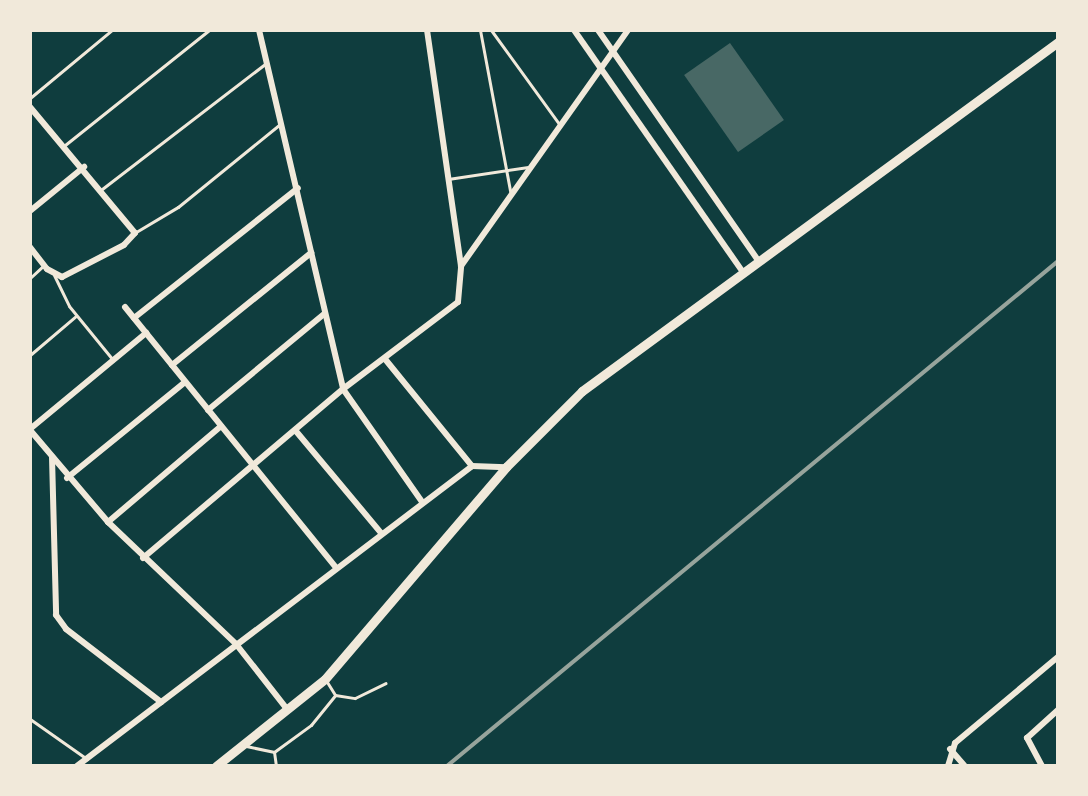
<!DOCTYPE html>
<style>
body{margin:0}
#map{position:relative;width:1088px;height:796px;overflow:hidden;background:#0f3d3e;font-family:"Nunito Sans",sans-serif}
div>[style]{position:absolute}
.building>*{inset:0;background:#486865;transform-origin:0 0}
.service>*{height:3px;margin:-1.5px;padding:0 1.5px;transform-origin:1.5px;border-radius:1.5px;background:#f1e9da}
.minor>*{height:6px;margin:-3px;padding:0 3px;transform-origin:3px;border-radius:3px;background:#f1e9da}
.primary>*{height:9px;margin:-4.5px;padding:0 4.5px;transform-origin:4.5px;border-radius:4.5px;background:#f1e9da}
.rail>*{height:4px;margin:-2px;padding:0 2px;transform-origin:2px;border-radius:2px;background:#97a49c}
span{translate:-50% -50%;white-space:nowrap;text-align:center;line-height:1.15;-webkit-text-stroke:6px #f1e9da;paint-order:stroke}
.frame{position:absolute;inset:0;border:32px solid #f1e9da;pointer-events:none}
</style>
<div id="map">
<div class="building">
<div style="left:730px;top:43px;width:94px;height:56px;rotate:55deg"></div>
</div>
<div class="service">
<div style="left:480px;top:30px;width:168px;rotate:79.4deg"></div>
<div style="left:491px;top:30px;width:116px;rotate:54.1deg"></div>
<div style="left:30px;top:98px;width:107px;rotate:-39.7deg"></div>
<div style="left:65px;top:145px;width:184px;rotate:-38.6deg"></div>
<div style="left:448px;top:179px;width:81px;rotate:-8.5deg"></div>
<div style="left:102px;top:189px;width:207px;rotate:-37.5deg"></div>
<div style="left:136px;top:232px;width:49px;rotate:-30.8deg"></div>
<div style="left:178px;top:207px;width:132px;rotate:-39.1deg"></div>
<div style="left:54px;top:275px;width:34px;rotate:64deg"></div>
<div style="left:69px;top:306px;width:70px;rotate:50.8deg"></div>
<div style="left:30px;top:278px;width:19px;rotate:-43deg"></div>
<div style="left:30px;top:355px;width:60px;rotate:-40.3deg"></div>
<div style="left:327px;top:682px;width:15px;rotate:58deg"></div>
<div style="left:30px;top:719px;width:70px;rotate:35.1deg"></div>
<div style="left:246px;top:746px;width:29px;rotate:12deg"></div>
<div style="left:276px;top:766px;width:14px;rotate:-98deg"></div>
<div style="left:274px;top:752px;width:46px;rotate:-36.1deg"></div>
<div style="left:311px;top:725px;width:38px;rotate:-51deg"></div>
<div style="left:335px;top:695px;width:20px;rotate:9deg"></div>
<div style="left:355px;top:698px;width:34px;rotate:-26deg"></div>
</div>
<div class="minor">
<div style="left:259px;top:30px;width:369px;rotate:76.8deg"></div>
<div style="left:343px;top:389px;width:138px;rotate:55deg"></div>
<div style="left:574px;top:30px;width:294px;rotate:55.1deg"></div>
<div style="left:598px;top:30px;width:280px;rotate:55.2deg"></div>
<div style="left:30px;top:107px;width:164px;rotate:50.2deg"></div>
<div style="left:135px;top:233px;width:16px;rotate:133deg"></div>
<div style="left:124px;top:245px;width:70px;rotate:152.7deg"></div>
<div style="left:62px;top:277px;width:17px;rotate:-152deg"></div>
<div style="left:47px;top:269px;width:28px;rotate:-128deg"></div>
<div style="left:30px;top:211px;width:70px;rotate:-39.2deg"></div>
<div style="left:461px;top:266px;width:289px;rotate:-54.7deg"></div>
<div style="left:125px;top:307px;width:336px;rotate:51deg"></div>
<div style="left:134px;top:318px;width:209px;rotate:-38.4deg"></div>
<div style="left:385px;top:359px;width:138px;rotate:50.9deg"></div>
<div style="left:472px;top:466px;width:34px;rotate:2deg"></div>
<div style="left:172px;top:365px;width:179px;rotate:-38.9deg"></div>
<div style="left:208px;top:410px;width:151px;rotate:-39.6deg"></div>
<div style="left:30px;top:429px;width:151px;rotate:-39.6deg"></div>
<div style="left:30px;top:430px;width:121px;rotate:49.7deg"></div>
<div style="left:108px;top:522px;width:177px;rotate:43.6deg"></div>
<div style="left:236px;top:644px;width:83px;rotate:51.9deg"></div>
<div style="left:295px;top:430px;width:134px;rotate:50.1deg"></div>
<div style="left:52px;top:457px;width:158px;rotate:88.5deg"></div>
<div style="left:56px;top:615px;width:17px;rotate:54deg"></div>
<div style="left:66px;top:629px;width:120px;rotate:37.5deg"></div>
<div style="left:67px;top:478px;width:152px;rotate:-39.1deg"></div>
<div style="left:108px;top:522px;width:148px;rotate:-40.3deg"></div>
<div style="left:143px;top:558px;width:262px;rotate:-40.2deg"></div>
<div style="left:343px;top:389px;width:144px;rotate:-37.1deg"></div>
<div style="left:458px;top:302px;width:36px;rotate:-85deg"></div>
<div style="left:461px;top:266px;width:238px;rotate:-98.2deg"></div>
<div style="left:950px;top:749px;width:23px;rotate:49deg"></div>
<div style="left:77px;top:766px;width:496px;rotate:-37.2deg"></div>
<div style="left:948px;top:766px;width:24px;rotate:-73deg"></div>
<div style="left:955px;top:743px;width:134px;rotate:-39.9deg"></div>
<div style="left:1042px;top:766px;width:32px;rotate:-118deg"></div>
<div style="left:1027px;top:738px;width:42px;rotate:-42.1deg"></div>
</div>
<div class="primary">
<div style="left:216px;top:766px;width:139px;rotate:-38.6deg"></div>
<div style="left:325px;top:679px;width:279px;rotate:-49.5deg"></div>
<div style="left:506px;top:467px;width:107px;rotate:-45deg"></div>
<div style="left:582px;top:391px;width:590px;rotate:-36.25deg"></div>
</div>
<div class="rail">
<div style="left:447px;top:766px;width:793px;rotate:-39.57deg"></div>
</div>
<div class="frame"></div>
</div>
